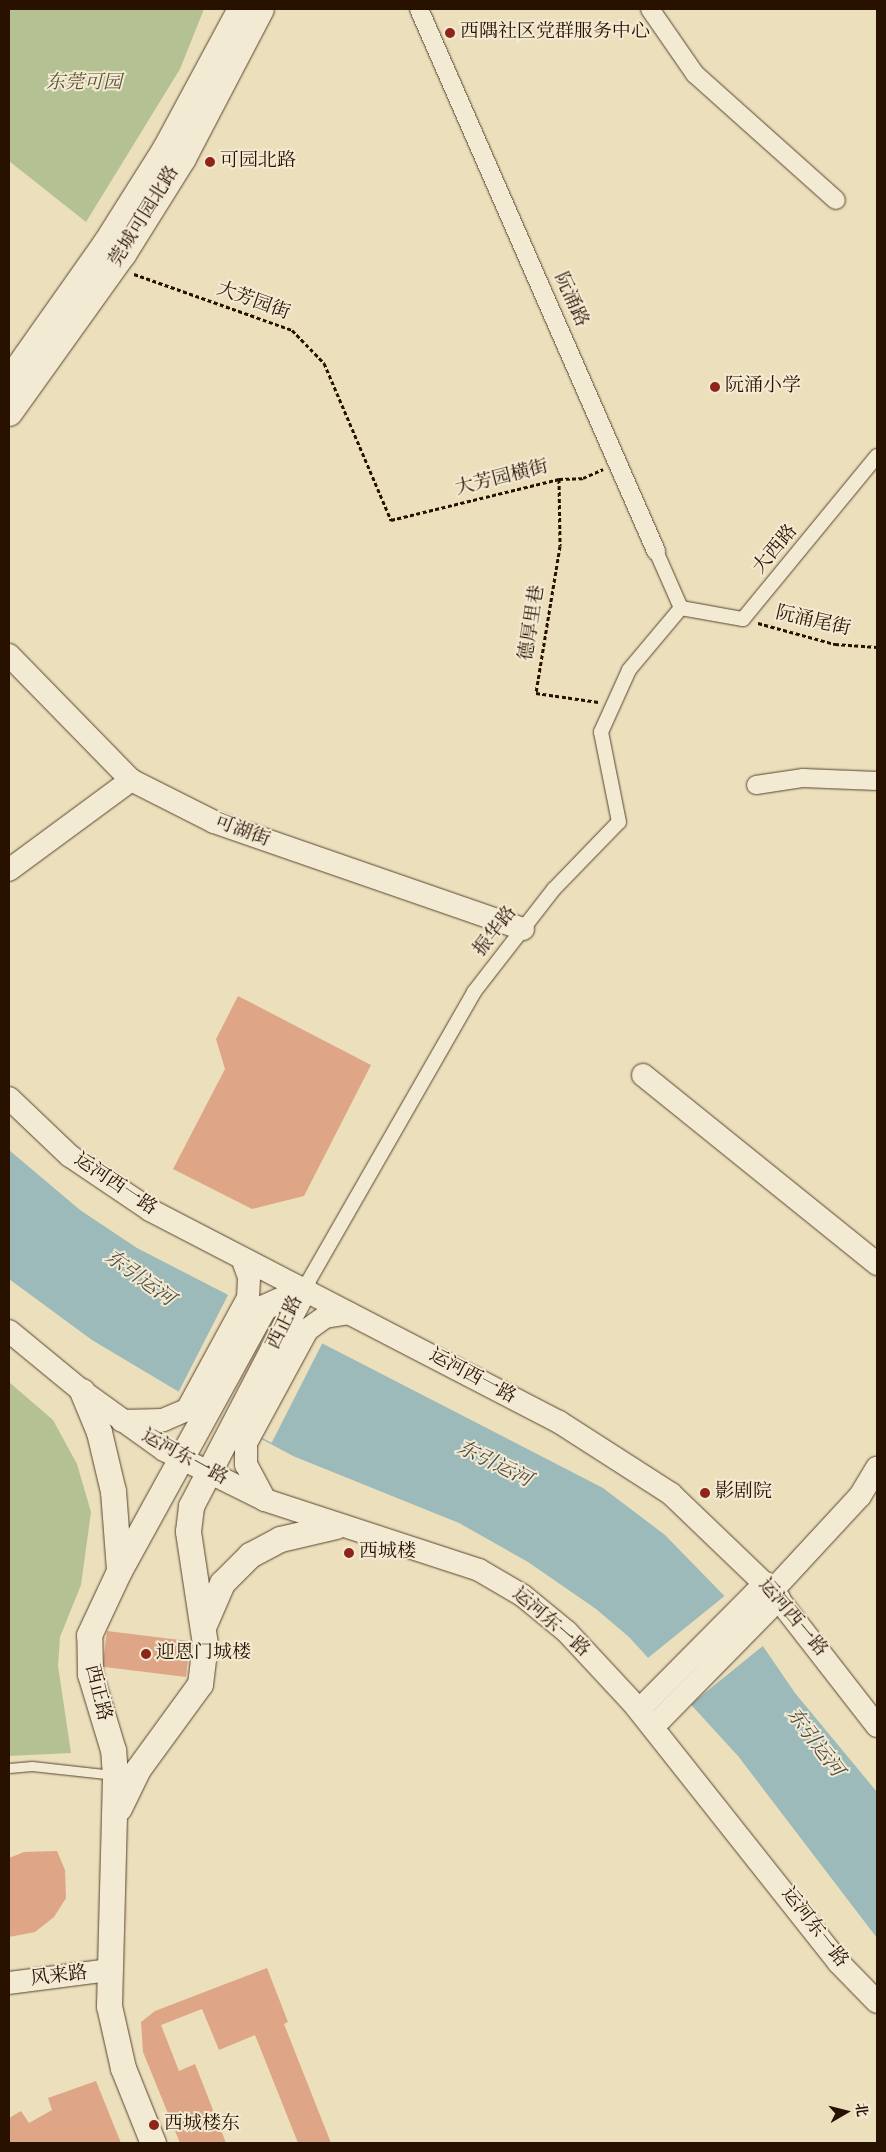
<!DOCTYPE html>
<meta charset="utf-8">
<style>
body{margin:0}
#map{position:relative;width:886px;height:2152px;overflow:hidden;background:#ecdfbc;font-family:"Old Standard TT","Noto Serif SC",serif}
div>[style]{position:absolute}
.green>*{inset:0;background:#b4c293}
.water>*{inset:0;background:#9cbab9}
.pier>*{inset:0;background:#ecdfbc;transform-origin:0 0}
.building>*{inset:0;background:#dea687;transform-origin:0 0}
.path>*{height:3px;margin-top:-1.5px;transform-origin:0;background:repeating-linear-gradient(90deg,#291100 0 4px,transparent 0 6.5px)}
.roads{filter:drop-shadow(0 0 1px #5a442f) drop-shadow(0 0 1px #5a442f)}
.service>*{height:9px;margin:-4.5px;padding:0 4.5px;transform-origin:4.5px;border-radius:4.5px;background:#f3ead3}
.pedestrian>*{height:14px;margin:-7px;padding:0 7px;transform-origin:7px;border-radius:7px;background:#f3ead3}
.minor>*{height:18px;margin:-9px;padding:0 9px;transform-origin:9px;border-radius:9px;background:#f3ead3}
.tertiary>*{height:22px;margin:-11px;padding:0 11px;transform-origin:11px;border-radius:11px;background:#f3ead3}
.secondary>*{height:25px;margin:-12.5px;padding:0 12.5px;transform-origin:12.5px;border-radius:12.5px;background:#f3ead3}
.dots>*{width:14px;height:14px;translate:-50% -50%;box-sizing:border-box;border:2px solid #f3ead3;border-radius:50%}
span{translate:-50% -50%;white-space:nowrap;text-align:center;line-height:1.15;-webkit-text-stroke:4px #f3ead3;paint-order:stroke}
.poi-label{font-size:19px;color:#291100}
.left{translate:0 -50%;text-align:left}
.park-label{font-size:19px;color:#5a4f33;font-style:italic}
.street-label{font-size:19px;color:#291100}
.water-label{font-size:20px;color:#514c41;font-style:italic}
.frame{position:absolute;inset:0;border:10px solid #291100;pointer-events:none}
.north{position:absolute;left:821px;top:2087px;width:50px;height:50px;-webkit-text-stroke:4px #f3ead3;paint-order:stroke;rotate:82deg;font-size:14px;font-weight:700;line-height:20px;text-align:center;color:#291100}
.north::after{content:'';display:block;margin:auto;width:18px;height:22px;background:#291100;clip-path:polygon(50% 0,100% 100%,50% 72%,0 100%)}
</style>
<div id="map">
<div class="green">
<div style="clip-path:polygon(9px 9px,204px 9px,180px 69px,86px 222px,9px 161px)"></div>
<div style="clip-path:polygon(9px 1382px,53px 1420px,77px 1464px,91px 1512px,81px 1585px,60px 1637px,58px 1666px,71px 1753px,9px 1756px)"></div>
</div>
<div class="water">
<div style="clip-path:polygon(9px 1150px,80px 1210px,137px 1248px,603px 1488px,665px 1535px,739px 1611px,795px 1693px,877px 1792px,877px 1938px,738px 1756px,629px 1637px,596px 1609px,528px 1562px,459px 1523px,293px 1456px,221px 1417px,92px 1340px,9px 1279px)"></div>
</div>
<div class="pier">
<div style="left:229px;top:1293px;width:106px;height:114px;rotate:27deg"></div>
<div style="left:727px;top:1594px;width:63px;height:103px;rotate:51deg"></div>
</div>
<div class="building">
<div style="clip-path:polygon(238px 996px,371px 1065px,304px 1196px,252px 1209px,173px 1169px,225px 1069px,216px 1039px)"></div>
<div style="left:107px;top:1631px;width:84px;height:36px;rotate:7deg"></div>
<div style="clip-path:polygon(57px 1851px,65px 1870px,66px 1898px,54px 1917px,35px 1932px,9px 1937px,9px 1858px,24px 1852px)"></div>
<div style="clip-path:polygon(267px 1968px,288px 2022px,284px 2024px,331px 2143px,298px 2143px,255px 2035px,219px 2050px,202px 2009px,161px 2025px,179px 2071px,195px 2064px,226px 2143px,180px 2143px,143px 2052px,141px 2022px,155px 2011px)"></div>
<div style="clip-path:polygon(96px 2081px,121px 2143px,9px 2143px,9px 2118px,21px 2111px,29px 2123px,52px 2110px,48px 2098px)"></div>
</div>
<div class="path">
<div style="left:134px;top:274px;width:168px;rotate:19.5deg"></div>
<div style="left:292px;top:330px;width:46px;rotate:45.9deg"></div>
<div style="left:324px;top:363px;width:171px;rotate:66.9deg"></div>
<div style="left:391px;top:520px;width:173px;rotate:-13.7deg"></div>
<div style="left:559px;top:479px;width:24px;rotate:-2deg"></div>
<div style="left:583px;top:478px;width:22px;rotate:-24deg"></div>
<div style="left:559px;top:479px;width:67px;rotate:89.1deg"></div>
<div style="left:560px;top:546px;width:149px;rotate:99.3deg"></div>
<div style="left:536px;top:693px;width:63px;rotate:8.3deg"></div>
<div style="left:758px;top:623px;width:80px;rotate:15.3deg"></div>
<div style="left:835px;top:644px;width:42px;rotate:4.1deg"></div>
</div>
<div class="roads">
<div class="service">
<div style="left:9px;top:1768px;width:23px;rotate:-5deg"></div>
<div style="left:32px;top:1766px;width:81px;rotate:6.3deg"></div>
</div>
<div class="pedestrian">
<div style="left:656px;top:551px;width:62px;rotate:66.3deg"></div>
<div style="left:681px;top:608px;width:63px;rotate:10.1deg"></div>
<div style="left:743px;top:619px;width:211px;rotate:-50.6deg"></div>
<div style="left:304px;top:1289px;width:342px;rotate:-60.2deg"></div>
<div style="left:474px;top:992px;width:130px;rotate:-52.2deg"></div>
<div style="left:554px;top:889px;width:93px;rotate:-45.9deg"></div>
<div style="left:619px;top:822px;width:92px;rotate:-101.3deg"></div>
<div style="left:601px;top:732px;width:68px;rotate:-65.7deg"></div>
<div style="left:629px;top:670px;width:81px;rotate:-50deg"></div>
</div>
<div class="minor">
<div style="left:419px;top:9px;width:592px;rotate:66.38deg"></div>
<div style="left:650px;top:9px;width:79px;rotate:55.3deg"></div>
<div style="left:695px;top:74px;width:189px;rotate:41.8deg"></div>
<div style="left:756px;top:785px;width:48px;rotate:-8.5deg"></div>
<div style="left:803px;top:778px;width:74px;rotate:2.3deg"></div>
</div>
<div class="tertiary">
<div style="left:9px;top:655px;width:175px;rotate:45.7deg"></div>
<div style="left:131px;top:780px;width:93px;rotate:26.8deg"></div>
<div style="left:214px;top:822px;width:327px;rotate:19.1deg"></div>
<div style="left:9px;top:870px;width:152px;rotate:-36.4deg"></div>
<div style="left:643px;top:1075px;width:301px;rotate:38.9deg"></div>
<div style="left:9px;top:1098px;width:84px;rotate:43.6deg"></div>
<div style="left:70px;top:1156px;width:97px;rotate:34deg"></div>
<div style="left:150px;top:1210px;width:461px;rotate:27.4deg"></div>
<div style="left:559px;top:1422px;width:133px;rotate:32.7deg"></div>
<div style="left:671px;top:1494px;width:140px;rotate:43.8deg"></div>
<div style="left:772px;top:1591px;width:171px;rotate:52.1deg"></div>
<div style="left:9px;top:1331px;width:94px;rotate:39.4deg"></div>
<div style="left:82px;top:1391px;width:101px;rotate:35.7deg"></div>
<div style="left:164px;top:1450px;width:113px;rotate:26.3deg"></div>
<div style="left:265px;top:1500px;width:225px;rotate:18.1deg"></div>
<div style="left:479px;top:1570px;width:50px;rotate:30.2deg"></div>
<div style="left:522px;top:1595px;width:58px;rotate:39.4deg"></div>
<div style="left:567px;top:1632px;width:97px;rotate:47.1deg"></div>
<div style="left:633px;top:1703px;width:332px;rotate:51.6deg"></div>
<div style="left:839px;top:1963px;width:54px;rotate:45.7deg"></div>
<div style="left:122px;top:1421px;width:41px;rotate:-1.4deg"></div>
<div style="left:163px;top:1420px;width:26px;rotate:-23deg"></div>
<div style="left:187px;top:1410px;width:128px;rotate:-61.4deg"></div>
<div style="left:248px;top:1298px;width:21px;rotate:-87deg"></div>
<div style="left:249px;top:1277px;width:20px;rotate:-110deg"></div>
<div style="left:265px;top:1500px;width:40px;rotate:-118deg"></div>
<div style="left:246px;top:1465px;width:22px;rotate:-90deg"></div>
<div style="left:246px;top:1443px;width:128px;rotate:-61.6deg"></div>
<div style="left:307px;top:1330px;width:22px;rotate:-36deg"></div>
<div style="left:325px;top:1317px;width:24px;rotate:-9deg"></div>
<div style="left:772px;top:1591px;width:129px;rotate:-47.2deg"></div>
<div style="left:860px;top:1496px;width:33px;rotate:-59deg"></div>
<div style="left:639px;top:1710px;width:179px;rotate:-45.2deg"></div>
<div style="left:653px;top:1727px;width:180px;rotate:-45.5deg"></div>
<div style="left:9px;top:1983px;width:101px;rotate:-7.4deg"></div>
</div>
<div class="secondary">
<div style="left:9px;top:379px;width:166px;rotate:-54.8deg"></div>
<div style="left:105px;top:243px;width:112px;rotate:-57.7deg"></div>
<div style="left:165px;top:148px;width:158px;rotate:-61.7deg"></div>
<div style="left:9px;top:413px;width:196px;rotate:-54.4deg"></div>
<div style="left:123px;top:254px;width:113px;rotate:-58deg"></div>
<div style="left:183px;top:158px;width:168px;rotate:-62.4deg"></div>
<div style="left:82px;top:1391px;width:44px;rotate:67.5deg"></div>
<div style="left:99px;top:1432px;width:61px;rotate:76.7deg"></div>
<div style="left:113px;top:1491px;width:78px;rotate:85.6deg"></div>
<div style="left:203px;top:1627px;width:48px;rotate:-66.6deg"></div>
<div style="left:222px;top:1583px;width:40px;rotate:-45deg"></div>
<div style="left:250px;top:1555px;width:34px;rotate:-28deg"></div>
<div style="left:280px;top:1539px;width:57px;rotate:-13.1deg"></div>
<div style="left:119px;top:1808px;width:43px;rotate:-64deg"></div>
<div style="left:138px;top:1769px;width:105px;rotate:-53.9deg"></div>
<div style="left:200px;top:1684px;width:40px;rotate:-82.9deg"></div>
<div style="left:205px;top:1644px;width:114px;rotate:-98.6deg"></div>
<div style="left:188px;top:1531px;width:25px;rotate:-83deg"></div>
<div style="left:191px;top:1506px;width:245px;rotate:-62.5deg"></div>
<div style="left:153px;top:2143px;width:81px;rotate:-111.8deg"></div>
<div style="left:123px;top:2068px;width:64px;rotate:-102.7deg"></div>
<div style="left:109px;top:2006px;width:230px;rotate:-88.5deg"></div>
<div style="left:115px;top:1776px;width:26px;rotate:-94deg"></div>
<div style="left:113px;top:1750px;width:79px;rotate:-106.8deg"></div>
<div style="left:90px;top:1674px;width:39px;rotate:-91deg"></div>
<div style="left:89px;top:1635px;width:71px;rotate:-64.9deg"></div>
<div style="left:119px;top:1571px;width:301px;rotate:-61.2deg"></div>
<div style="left:264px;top:1307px;width:44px;rotate:-24.2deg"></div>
</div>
</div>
<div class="dots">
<div style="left:450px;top:33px;background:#8f2418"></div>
<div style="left:210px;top:162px;background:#8f2418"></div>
<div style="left:715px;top:387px;background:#8f2418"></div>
<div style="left:705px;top:1493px;background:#8f2418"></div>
<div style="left:349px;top:1553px;background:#8f2418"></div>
<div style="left:146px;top:1654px;background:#8f2418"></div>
<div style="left:154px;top:2125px;background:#8f2418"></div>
</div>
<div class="poi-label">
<span class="left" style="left:460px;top:33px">西隅社区党群服务中心</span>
<span class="left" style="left:220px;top:162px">可园北路</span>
<span class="left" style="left:725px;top:387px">阮涌小学</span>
<span class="left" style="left:715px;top:1493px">影剧院</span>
<span class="left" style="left:359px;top:1553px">西城楼</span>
<span class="left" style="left:156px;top:1654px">迎恩门城楼</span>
<span class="left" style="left:164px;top:2125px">西城楼东</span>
</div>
<div class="park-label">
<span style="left:84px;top:84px">东莞可园</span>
</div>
<div class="street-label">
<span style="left:145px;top:217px;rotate:-58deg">莞城可园北路</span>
<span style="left:570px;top:300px;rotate:66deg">阮涌路</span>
<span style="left:253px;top:302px;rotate:20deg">大芳园街</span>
<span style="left:502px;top:479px;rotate:-14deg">大芳园横街</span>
<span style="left:776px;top:550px;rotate:-50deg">大西路</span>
<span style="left:813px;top:622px;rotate:13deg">阮涌尾街</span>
<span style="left:533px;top:623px;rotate:-81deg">德厚里巷</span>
<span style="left:242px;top:832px;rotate:21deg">可湖街</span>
<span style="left:496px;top:932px;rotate:-52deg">振华路</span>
<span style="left:115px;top:1185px;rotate:34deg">运河西一路</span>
<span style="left:286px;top:1323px;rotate:-64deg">西正路</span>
<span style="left:472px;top:1377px;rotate:28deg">运河西一路</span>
<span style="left:184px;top:1458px;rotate:29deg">运河东一路</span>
<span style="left:792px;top:1618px;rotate:50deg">运河西一路</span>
<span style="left:550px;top:1623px;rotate:41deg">运河东一路</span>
<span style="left:97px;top:1693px;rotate:76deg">西正路</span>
<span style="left:814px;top:1928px;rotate:52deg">运河东一路</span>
<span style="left:59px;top:1977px;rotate:-7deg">风来路</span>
</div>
<div class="water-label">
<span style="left:139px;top:1279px;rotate:36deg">东引运河</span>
<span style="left:494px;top:1465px;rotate:26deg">东引运河</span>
<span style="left:814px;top:1743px;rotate:53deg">东引运河</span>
</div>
<div class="frame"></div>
<div class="north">北</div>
</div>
